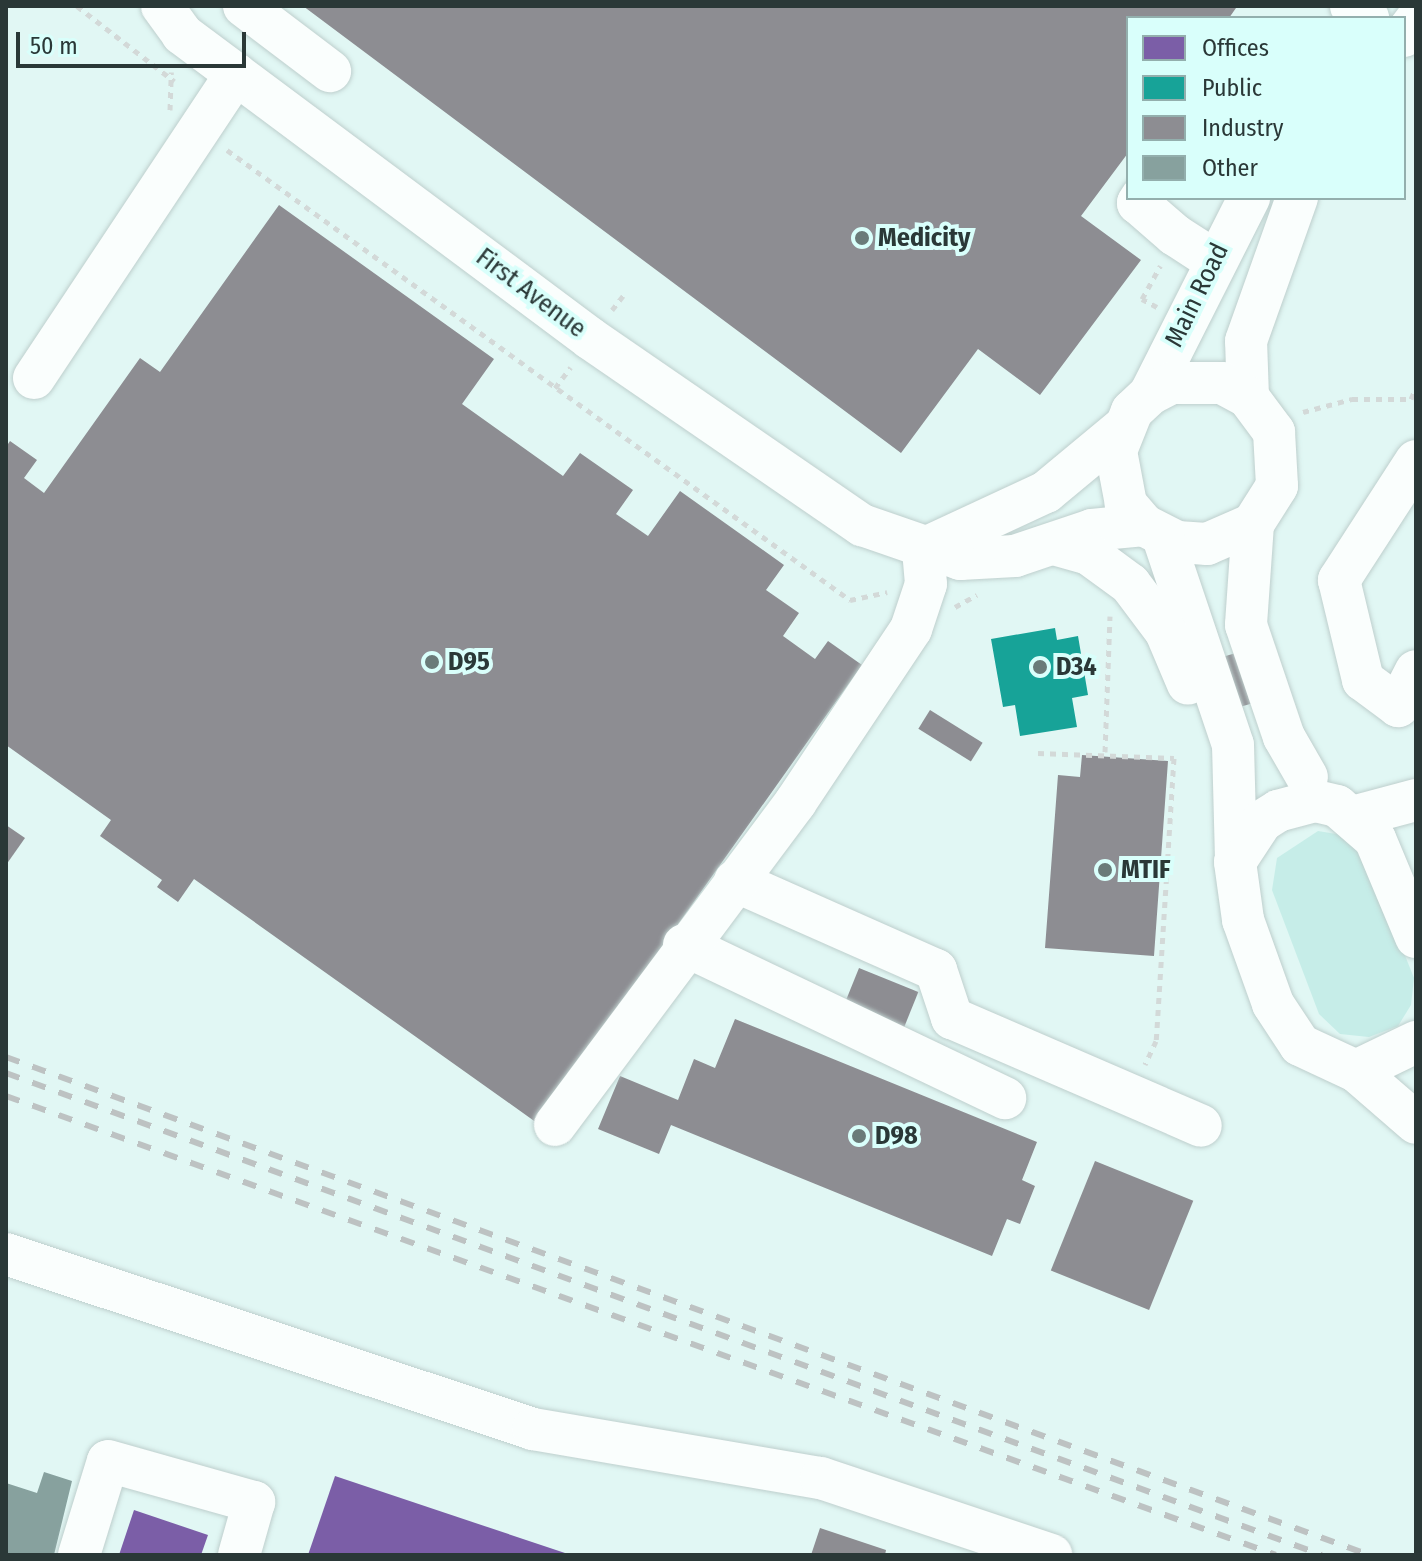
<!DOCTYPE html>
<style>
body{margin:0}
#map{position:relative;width:1422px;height:1561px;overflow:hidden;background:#e1f7f4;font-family:"Fira Sans Condensed",sans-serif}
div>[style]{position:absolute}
.green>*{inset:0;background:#c6ede8}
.offices>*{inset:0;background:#7b5ea7}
.public>*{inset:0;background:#17a398}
.industry>*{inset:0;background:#8d8d92;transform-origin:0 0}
.building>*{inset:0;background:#87a19e}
.path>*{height:5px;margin-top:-2.5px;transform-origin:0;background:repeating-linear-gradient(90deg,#d3d9d8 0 6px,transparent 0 12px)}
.roads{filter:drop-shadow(0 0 2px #becfcd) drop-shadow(0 0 2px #becfcd)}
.minor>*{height:42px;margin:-21px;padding:0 21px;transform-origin:21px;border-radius:21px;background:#fafefd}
.rail>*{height:6px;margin-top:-3px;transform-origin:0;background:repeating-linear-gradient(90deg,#bdc2c2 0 14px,transparent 0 28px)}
.dots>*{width:22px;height:22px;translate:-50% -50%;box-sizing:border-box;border:4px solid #d9fffb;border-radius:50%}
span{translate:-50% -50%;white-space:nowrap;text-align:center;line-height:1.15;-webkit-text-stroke:8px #d9fffb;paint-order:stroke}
.poi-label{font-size:26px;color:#2a3837;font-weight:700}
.left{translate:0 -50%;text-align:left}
.street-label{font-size:26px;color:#2a3837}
.frame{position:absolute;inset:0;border:8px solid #2a3837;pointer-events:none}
.legend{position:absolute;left:1126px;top:16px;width:280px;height:184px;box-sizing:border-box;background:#d9fffb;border:2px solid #93afad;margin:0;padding:10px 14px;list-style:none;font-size:24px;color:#2a3837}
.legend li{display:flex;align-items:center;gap:16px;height:40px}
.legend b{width:40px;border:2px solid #93afad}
.scale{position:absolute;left:16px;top:32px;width:230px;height:36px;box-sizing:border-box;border:4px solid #2a3837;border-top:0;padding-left:10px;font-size:24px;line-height:28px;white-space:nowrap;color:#2a3837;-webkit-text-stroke:6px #d9fffb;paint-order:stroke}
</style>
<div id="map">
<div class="green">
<div style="clip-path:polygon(1318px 831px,1342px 835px,1364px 853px,1414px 978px,1411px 1005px,1398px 1026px,1369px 1037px,1340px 1034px,1319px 1014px,1272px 890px,1277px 858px)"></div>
</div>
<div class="offices">
<div style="clip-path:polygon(335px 1476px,568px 1554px,568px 1555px,308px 1555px)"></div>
<div style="clip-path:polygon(134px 1510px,208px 1535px,201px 1555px,119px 1555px)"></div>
</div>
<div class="public">
<div style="clip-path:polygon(1055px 628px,1057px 640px,1078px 636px,1088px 695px,1072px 698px,1077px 727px,1020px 736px,1015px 705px,1003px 707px,991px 639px)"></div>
</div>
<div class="industry">
<div style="clip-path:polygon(303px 6px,1234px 6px,1236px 8px,1229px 18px,1128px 18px,1128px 153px,1081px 216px,1141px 260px,1040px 395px,978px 349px,901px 453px)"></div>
<div style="clip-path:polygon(279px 205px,494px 359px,462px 404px,563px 476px,580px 453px,633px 490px,616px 514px,648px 536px,680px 491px,784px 565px,766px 590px,799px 613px,783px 636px,815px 659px,828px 641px,862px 665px,537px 1123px,194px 879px,178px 902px,157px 887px,162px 880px,100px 836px,111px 820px,6px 745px,6px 447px,10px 441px,37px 460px,24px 478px,44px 493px,140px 358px,160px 372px)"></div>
<div style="left:1242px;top:651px;width:53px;height:22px;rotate:73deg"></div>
<div style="left:930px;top:710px;width:62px;height:22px;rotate:32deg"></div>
<div style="clip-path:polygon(1082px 755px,1168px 761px,1154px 956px,1045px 948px,1058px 775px,1080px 777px)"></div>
<div style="clip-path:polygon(6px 825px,25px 838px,6px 865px)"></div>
<div style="left:859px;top:968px;width:64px;height:39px;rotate:22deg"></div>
<div style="clip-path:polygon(735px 1019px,1037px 1142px,1022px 1180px,1035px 1186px,1020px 1224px,1007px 1219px,992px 1256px,671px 1125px,659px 1154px,598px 1129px,620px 1076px,678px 1100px,694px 1059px,715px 1068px)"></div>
<div style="left:1095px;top:1161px;width:106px;height:118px;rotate:22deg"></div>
<div style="clip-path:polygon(820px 1528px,886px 1550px,885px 1555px,811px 1555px)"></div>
</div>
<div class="building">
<div style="clip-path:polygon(44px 1472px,72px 1481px,54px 1555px,6px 1555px,6px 1483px,37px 1493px)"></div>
</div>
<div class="path">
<div style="left:77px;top:6px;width:123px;rotate:37.7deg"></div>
<div style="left:170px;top:110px;width:38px;rotate:-88deg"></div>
<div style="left:227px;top:150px;width:769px;rotate:35.84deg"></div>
<div style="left:850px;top:600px;width:38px;rotate:-12deg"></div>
<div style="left:1157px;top:307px;width:17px;rotate:-152deg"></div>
<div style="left:1142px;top:299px;width:38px;rotate:-61deg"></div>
<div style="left:612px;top:310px;width:18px;rotate:-52deg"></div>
<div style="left:555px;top:388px;width:26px;rotate:-53deg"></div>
<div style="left:1303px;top:412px;width:51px;rotate:-14.9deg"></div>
<div style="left:1352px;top:399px;width:59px"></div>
<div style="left:1411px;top:399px;width:12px;rotate:-66deg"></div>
<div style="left:955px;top:607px;width:25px;rotate:-29deg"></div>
<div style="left:1105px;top:752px;width:136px;rotate:-87.9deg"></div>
<div style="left:1038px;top:753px;width:136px;rotate:2.1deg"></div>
<div style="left:1174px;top:758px;width:284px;rotate:93.6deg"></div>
<div style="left:1156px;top:1041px;width:26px;rotate:115deg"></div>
</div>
<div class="roads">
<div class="minor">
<div style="left:162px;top:6px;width:34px;rotate:54deg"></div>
<div style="left:182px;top:34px;width:510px;rotate:36.71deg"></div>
<div style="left:591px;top:339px;width:329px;rotate:34.5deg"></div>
<div style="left:862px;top:525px;width:104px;rotate:19.1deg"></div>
<div style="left:960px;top:559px;width:55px;rotate:-3.1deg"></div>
<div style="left:1015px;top:556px;width:81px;rotate:-18.7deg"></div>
<div style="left:1092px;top:530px;width:52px;rotate:-5.5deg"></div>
<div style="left:244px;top:6px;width:108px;rotate:37.1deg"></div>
<div style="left:1351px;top:6px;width:21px;rotate:35deg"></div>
<div style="left:1404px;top:36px;width:20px;rotate:-53deg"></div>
<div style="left:1141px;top:198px;width:6px;rotate:121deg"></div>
<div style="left:1138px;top:203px;width:49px;rotate:40.9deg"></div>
<div style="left:1175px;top:235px;width:44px;rotate:33deg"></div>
<div style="left:34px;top:378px;width:365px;rotate:-56.4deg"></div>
<div style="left:1150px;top:394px;width:220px;rotate:-63.2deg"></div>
<div style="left:1248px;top:397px;width:56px;rotate:-92deg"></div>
<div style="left:1246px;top:341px;width:152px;rotate:-70.4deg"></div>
<div style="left:1416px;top:461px;width:142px;rotate:122.9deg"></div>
<div style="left:1339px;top:580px;width:103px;rotate:76.5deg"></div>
<div style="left:1363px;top:680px;width:44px;rotate:36.6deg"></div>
<div style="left:1398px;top:706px;width:39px;rotate:-63deg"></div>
<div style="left:1253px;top:524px;width:50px;rotate:156.5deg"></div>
<div style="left:1207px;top:544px;width:30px;rotate:-176deg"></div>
<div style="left:1177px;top:542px;width:37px;rotate:-153deg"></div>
<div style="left:1144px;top:525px;width:28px;rotate:-131deg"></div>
<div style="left:1126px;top:504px;width:54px;rotate:-100.7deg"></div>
<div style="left:1116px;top:451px;width:43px;rotate:-68.2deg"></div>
<div style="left:1132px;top:411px;width:25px;rotate:-43deg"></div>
<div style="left:1150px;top:394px;width:25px;rotate:-27deg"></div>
<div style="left:1172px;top:383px;width:50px"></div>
<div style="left:1222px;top:383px;width:30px;rotate:28deg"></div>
<div style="left:1248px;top:397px;width:44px;rotate:53.4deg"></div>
<div style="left:1274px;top:432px;width:54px;rotate:86.8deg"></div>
<div style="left:1277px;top:486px;width:45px;rotate:122.3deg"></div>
<div style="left:1253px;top:524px;width:101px;rotate:94deg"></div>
<div style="left:1246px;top:625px;width:118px;rotate:71.3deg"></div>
<div style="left:1284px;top:737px;width:46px;rotate:60.1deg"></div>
<div style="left:1163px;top:537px;width:219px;rotate:71.4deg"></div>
<div style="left:1233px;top:745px;width:115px;rotate:88.5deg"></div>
<div style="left:1054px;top:544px;width:36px;rotate:16deg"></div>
<div style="left:1089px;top:554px;width:51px;rotate:36.2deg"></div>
<div style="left:1130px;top:584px;width:60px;rotate:53.1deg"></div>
<div style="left:1166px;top:632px;width:56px;rotate:67.1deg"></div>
<div style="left:923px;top:549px;width:136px;rotate:-24.9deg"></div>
<div style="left:1046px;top:492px;width:99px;rotate:-39.7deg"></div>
<div style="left:1356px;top:816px;width:62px;rotate:-14.9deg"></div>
<div style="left:735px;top:881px;width:220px;rotate:23.9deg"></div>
<div style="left:936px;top:970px;width:51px;rotate:71.6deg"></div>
<div style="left:952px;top:1018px;width:271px;rotate:23.4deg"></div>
<div style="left:1416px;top:937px;width:106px;rotate:-112.7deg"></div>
<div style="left:1375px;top:839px;width:50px;rotate:-139deg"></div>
<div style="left:1337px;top:806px;width:23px;rotate:-167deg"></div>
<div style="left:1315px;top:801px;width:38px;rotate:165deg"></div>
<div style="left:1278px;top:811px;width:19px;rotate:148deg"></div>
<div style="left:1262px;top:821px;width:49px;rotate:123.4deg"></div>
<div style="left:1235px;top:862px;width:59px;rotate:82.1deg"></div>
<div style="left:1243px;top:920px;width:89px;rotate:70.3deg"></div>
<div style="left:1273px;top:1004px;width:49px;rotate:56.6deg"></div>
<div style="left:1300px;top:1045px;width:62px;rotate:24.9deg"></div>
<div style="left:1356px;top:1071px;width:67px;rotate:-25.8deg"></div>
<div style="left:684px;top:945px;width:356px;rotate:25.5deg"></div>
<div style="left:1356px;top:1071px;width:79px;rotate:40.9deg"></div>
<div style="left:555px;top:1125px;width:402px;rotate:-53.3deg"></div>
<div style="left:795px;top:803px;width:209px;rotate:-56.3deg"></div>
<div style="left:911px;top:629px;width:47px;rotate:-71.6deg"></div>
<div style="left:926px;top:584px;width:35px;rotate:-95deg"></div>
<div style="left:6px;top:1254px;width:555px;rotate:18.37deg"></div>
<div style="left:533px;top:1429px;width:292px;rotate:9.7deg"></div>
<div style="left:821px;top:1478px;width:243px;rotate:18.5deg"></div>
<div style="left:79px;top:1555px;width:98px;rotate:-72.9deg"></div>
<div style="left:108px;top:1461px;width:152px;rotate:15.7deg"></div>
<div style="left:254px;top:1502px;width:55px;rotate:105.8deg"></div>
</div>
</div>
<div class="rail">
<div style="left:6px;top:1057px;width:1451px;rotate:20.07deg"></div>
<div style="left:6px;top:1073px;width:1401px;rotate:20.12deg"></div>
<div style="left:6px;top:1096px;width:1350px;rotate:19.87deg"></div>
</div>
<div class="dots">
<div style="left:862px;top:238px;background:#6a7b79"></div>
<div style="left:432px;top:662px;background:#6a7b79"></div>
<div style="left:1040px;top:667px;background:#6a7b79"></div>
<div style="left:1105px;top:870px;background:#6a7b79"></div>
<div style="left:859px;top:1136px;background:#6a7b79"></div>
</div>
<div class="poi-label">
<span class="left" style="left:878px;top:238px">Medicity</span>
<span class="left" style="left:448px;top:662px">D95</span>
<span class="left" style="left:1056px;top:667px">D34</span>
<span class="left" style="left:1121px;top:870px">MTIF</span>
<span class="left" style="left:875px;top:1136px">D98</span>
</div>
<div class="street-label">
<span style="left:531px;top:293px;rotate:37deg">First Avenue</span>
<span style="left:1197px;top:295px;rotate:-64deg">Main Road</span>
</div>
<div class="frame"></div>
<ul class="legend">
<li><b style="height:22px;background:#7b5ea7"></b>Offices</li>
<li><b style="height:22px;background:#17a398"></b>Public</li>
<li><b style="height:22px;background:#8d8d92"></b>Industry</li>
<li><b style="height:22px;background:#87a19e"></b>Other</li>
</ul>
<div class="scale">50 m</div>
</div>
